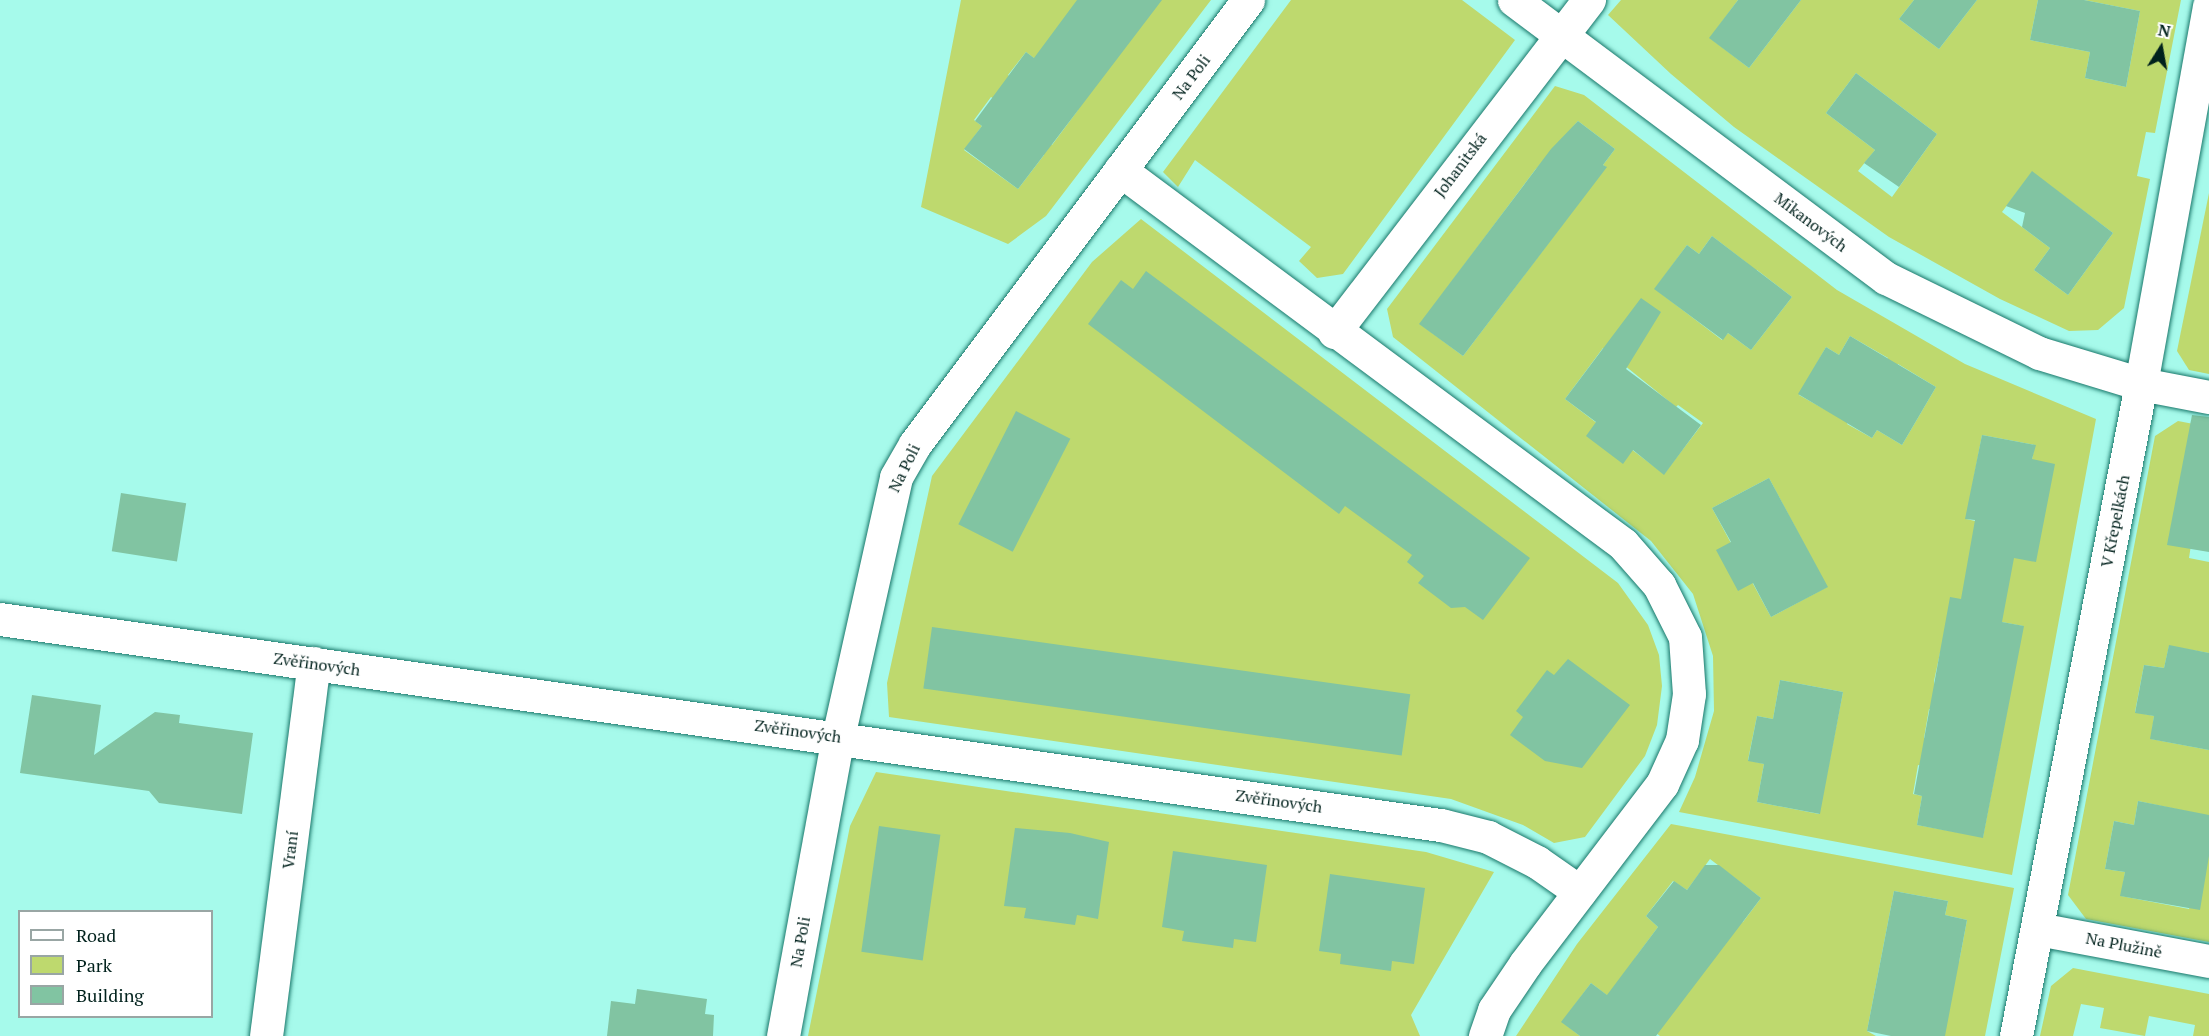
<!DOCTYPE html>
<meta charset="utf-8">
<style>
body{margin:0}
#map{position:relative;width:2209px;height:1036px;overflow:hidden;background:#a6faeb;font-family:"PT Serif",serif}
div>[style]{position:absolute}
.green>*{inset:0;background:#bed96e}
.building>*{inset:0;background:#81c4a2;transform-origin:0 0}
.roads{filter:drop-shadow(0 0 2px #19776a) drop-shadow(0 0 2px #19776a)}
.minor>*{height:33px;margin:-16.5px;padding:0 16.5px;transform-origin:16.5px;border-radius:16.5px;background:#fff}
span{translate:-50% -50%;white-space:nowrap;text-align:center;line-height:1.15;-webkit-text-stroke:5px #fff;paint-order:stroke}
.street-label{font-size:16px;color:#00211c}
.legend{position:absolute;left:18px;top:910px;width:195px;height:108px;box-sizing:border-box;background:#fff;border:2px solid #99a6a4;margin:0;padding:8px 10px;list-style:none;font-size:18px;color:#00211c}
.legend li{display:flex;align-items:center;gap:12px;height:30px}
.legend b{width:30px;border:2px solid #99a6a4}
.north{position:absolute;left:2131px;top:18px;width:60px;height:60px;-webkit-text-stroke:4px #fff;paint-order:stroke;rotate:11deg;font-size:16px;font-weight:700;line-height:24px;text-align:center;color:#00211c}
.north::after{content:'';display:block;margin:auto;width:21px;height:27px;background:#00211c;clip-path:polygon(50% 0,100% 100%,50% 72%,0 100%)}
</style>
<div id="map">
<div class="green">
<div style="clip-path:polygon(evenodd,961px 0,1211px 0,1046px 216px,1008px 244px,921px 207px,961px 0,1026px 52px,1069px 85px,1060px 97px,1078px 110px,1052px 145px,1034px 132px,1027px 141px,1044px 155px,1018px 189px,964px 150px,982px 126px,974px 120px,991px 97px,999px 102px,1015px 81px,1008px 75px,1026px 52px)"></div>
<div style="clip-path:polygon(1291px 0,1462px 0,1515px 40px,1343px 274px,1317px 278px,1299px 261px,1311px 247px,1195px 160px,1178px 187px,1163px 172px)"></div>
<div style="clip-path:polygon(evenodd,1621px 0,1738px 0,1710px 38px,1749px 68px,1801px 0,1914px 0,1899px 19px,1939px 49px,1977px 0,2038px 0,2030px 40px,2090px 52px,2085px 78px,2126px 87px,2140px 11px,2084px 0,2181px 0,2155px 133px,2146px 132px,2137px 176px,2150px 179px,2124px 308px,2098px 330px,2069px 331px,2000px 299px,1889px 237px,1734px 127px,1671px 74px,1608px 15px,1621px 0,1856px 73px,1937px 134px,1892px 197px,1858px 171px,1875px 150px,1826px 113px,1856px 73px,1621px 0,2032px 172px,2113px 233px,2068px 295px,2034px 270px,2050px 248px,2002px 212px,2032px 172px)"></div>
<div style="clip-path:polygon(evenodd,1555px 86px,1584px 95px,1837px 290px,1965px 364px,2096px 419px,2012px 875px,1679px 812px,1695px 777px,1714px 711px,1713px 656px,1693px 594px,1651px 541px,1393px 337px,1387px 309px,1555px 86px,1578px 121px,1615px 149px,1603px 165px,1606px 167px,1463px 356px,1420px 324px,1535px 170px,1578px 121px,1555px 86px,1712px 236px,1747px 263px,1734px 280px,1757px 270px,1792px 297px,1751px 350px,1728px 333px,1722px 340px,1655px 289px,1687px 245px,1699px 254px,1712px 236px,1555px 86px,1850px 336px,1888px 358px,1877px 377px,1887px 384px,1898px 364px,1936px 387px,1902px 445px,1877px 430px,1872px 438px,1847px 424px,1851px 415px,1824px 409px,1799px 395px,1826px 347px,1839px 355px,1850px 336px,1555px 86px,1603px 348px,1676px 407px,1678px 405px,1703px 423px,1664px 474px,1565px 399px,1603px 348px,1555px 86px,1982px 435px,2035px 445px,2032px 459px,1975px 521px,1966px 519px,1982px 435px,1555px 86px,1769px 478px,1827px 587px,1771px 617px,1712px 508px,1769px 478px,1555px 86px,2002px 622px,2023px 626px,1983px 837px,1917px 825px,1922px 796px,1913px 794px,1918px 765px,1928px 767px,1933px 740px,1924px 738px,1929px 709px,1938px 710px,1934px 681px,1940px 653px,2002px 622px,1555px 86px,1780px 680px,1843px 692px,1819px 814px,1757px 802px,1764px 764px,1748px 760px,1757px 716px,1773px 719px,1780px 680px)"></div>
<div style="clip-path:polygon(2209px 193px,2209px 374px,2189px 370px,2177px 351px)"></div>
<div style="clip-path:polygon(1141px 219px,1618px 583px,1648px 625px,1659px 655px,1662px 686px,1657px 725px,1645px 756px,1585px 837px,1554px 843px,1523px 825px,1451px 799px,889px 717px,887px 683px,932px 476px,1092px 262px)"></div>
<div style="clip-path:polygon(2178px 421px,2209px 427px,2189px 558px,2209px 562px,2209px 653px,2169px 646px,2164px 668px,2144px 665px,2135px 712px,2154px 716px,2151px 739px,2209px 750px,2209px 816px,2138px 801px,2134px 825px,2114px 821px,2105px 869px,2125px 872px,2121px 896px,2189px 909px,2209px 840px,2209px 942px,2086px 919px,2068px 895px,2155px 436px)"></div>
<div style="clip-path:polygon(876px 772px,1426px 852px,1494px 872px,1411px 1015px,1420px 1036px,808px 1036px,850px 826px)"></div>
<div style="clip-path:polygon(evenodd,1671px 824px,2014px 888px,1985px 1036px,1945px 1036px,1937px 958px,1959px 962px,1967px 920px,1945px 915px,1948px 901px,1894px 891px,1867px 1031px,1876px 1036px,1660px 1036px,1591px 983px,1562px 1022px,1580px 1036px,1516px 1036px,1577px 944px,1671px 824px,1710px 859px,1761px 898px,1743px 922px,1635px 958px,1658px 927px,1646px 916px,1673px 881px,1687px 890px,1710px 859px)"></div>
<div style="clip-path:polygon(2073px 968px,2209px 994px,2209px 1036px,2193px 1036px,2195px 1025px,2149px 1016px,2145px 1036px,2100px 1028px,2104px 1008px,2081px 1004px,2073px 1036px,2040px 1036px,2051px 986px)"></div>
</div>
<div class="building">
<div style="clip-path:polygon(1077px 0,1162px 0,1018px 189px,964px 149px,982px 126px,975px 121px,1026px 52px,1034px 58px)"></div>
<div style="clip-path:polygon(1738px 0,1801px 0,1749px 68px,1709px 38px)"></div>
<div style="clip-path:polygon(1914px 0,1977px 0,1939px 49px,1899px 19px)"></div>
<div style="clip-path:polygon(2038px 0,2084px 0,2140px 11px,2126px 87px,2085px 78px,2090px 52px,2030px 40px)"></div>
<div style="clip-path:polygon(1856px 73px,1937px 134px,1899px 187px,1864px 163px,1875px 150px,1826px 113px)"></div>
<div style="clip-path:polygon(1578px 121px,1615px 149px,1603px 165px,1607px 167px,1463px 356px,1419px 324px,1551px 149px)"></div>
<div style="clip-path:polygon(2032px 171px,2113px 233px,2068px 295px,2034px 270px,2050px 248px,2022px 227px,2025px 213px,2006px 206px)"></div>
<div style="clip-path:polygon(1712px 236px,1792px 297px,1751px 350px,1728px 333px,1723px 340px,1654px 289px,1687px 245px,1699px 254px)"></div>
<div style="clip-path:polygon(1146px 271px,1530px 558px,1483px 620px,1465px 607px,1451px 608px,1418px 583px,1424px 576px,1407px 562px,1412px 555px,1345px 506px,1339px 514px,1088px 324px,1121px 280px,1133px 289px)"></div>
<div style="clip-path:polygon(1641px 298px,1661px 312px,1626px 369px,1701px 425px,1664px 475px,1633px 450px,1623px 464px,1586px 436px,1596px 422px,1565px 399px)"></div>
<div style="clip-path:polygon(1850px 336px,1936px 387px,1902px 445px,1877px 430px,1872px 438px,1798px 394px,1826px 347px,1839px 355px)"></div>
<div style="left:1016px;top:411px;width:61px;height:127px;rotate:27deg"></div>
<div style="clip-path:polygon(2192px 415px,2209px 417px,2209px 552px,2167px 545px)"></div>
<div style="clip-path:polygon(1982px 435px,2036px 445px,2032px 459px,2055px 464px,2036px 562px,2014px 558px,2002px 622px,2024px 626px,1983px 838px,1917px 825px,1922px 796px,1914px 794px,1950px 597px,1961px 599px,1975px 520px,1965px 519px)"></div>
<div style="clip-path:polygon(1769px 478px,1828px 587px,1771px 617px,1753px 583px,1738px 591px,1716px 550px,1731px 542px,1712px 508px)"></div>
<div style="left:121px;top:493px;width:66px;height:59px;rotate:9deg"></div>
<div style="left:932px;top:627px;width:483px;height:62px;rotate:8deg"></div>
<div style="clip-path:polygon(2169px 645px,2209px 653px,2209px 750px,2150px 739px,2154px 716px,2135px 713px,2144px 665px,2164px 668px)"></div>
<div style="clip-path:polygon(1568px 659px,1630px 705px,1582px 768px,1545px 761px,1510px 735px,1523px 717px,1516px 711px,1547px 670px,1554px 675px)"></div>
<div style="clip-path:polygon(1780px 680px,1843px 692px,1820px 814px,1757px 802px,1764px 764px,1748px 761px,1757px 716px,1773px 719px)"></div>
<div style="clip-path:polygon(32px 695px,101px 705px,94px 755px,155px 712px,180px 715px,179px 723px,253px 733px,242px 814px,159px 803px,149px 791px,20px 773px)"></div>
<div style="clip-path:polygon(2138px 801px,2209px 815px,2209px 856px,2200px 910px,2120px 896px,2125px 872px,2105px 869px,2114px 821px,2134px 825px)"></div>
<div style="left:879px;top:826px;width:62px;height:127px;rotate:8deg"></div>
<div style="clip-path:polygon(1015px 828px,1070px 833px,1109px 842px,1098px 919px,1077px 915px,1075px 925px,1024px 918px,1026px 908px,1004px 906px)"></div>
<div style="clip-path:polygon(1173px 851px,1267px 865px,1256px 942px,1234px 939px,1233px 948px,1182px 941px,1184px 931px,1162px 927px)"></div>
<div style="clip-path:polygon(1705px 865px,1719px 865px,1761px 898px,1656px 1036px,1580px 1036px,1561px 1022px,1591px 983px,1607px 995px,1658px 927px,1646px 916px,1674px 881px,1687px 890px)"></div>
<div style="clip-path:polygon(1330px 874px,1425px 888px,1414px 964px,1392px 961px,1391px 971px,1340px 964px,1341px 954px,1319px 951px)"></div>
<div style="clip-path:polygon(1894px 891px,1948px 901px,1945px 915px,1967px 920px,1945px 1036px,1891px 1036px,1867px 1031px)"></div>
<div style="clip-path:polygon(637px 989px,707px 999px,705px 1014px,714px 1015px,713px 1036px,607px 1036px,611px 1001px,635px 1004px)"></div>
</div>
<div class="roads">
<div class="minor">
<div style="left:1514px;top:0;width:464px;rotate:36.8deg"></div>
<div style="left:1886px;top:278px;width:170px;rotate:26.1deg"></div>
<div style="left:2039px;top:353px;width:107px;rotate:16.9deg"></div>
<div style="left:2141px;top:384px;width:69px;rotate:10.8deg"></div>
<div style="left:1120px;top:170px;width:627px;rotate:36.63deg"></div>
<div style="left:1623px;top:544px;width:55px;rotate:48.7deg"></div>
<div style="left:1659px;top:585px;width:58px;rotate:63.4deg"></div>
<div style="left:1685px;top:637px;width:57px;rotate:86deg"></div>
<div style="left:1689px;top:694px;width:47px;rotate:98.7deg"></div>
<div style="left:1682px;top:740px;width:48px;rotate:114.4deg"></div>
<div style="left:1662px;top:784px;width:226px;rotate:127.3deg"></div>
<div style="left:1525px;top:964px;width:55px;rotate:124deg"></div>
<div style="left:1494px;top:1010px;width:28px;rotate:109deg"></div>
<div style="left:1334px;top:332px;width:419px;rotate:-52.5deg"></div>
<div style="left:0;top:619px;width:1456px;rotate:8.14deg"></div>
<div style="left:1441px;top:825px;width:49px;rotate:14.3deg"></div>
<div style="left:1488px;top:837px;width:55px;rotate:27deg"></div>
<div style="left:1537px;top:862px;width:52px;rotate:34.9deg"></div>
<div style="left:2038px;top:929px;width:174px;rotate:10.6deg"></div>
<div style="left:266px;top:1036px;width:376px;rotate:-82.7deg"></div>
<div style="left:783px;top:1036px;width:304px;rotate:-79.6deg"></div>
<div style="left:838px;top:737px;width:266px;rotate:-77.4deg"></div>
<div style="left:896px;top:477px;width:38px;rotate:-60deg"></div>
<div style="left:915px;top:444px;width:555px;rotate:-53.13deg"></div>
<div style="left:2016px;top:1036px;width:664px;rotate:-79.15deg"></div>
<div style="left:2141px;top:384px;width:384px;rotate:-79.8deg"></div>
</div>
</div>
<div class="street-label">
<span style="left:1191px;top:77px;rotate:-53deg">Na Poli</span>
<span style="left:1460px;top:165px;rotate:-53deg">Johanitská</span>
<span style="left:1811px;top:222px;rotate:37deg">Mikanových</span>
<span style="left:904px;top:468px;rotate:-64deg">Na Poli</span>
<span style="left:2115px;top:521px;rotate:-79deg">V Křepelkách</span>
<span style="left:317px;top:664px;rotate:8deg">Zvěřinových</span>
<span style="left:798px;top:731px;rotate:8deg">Zvěřinových</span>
<span style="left:1279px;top:801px;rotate:8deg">Zvěřinových</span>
<span style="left:290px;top:850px;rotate:-83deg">Vraní</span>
<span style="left:800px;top:942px;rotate:-80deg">Na Poli</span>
<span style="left:2124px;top:945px;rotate:11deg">Na Plužině</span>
</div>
<ul class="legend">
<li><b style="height:8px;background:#fff"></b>Road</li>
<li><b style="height:16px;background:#bed96e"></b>Park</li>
<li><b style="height:16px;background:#81c4a2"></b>Building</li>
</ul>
<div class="north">N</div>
</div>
